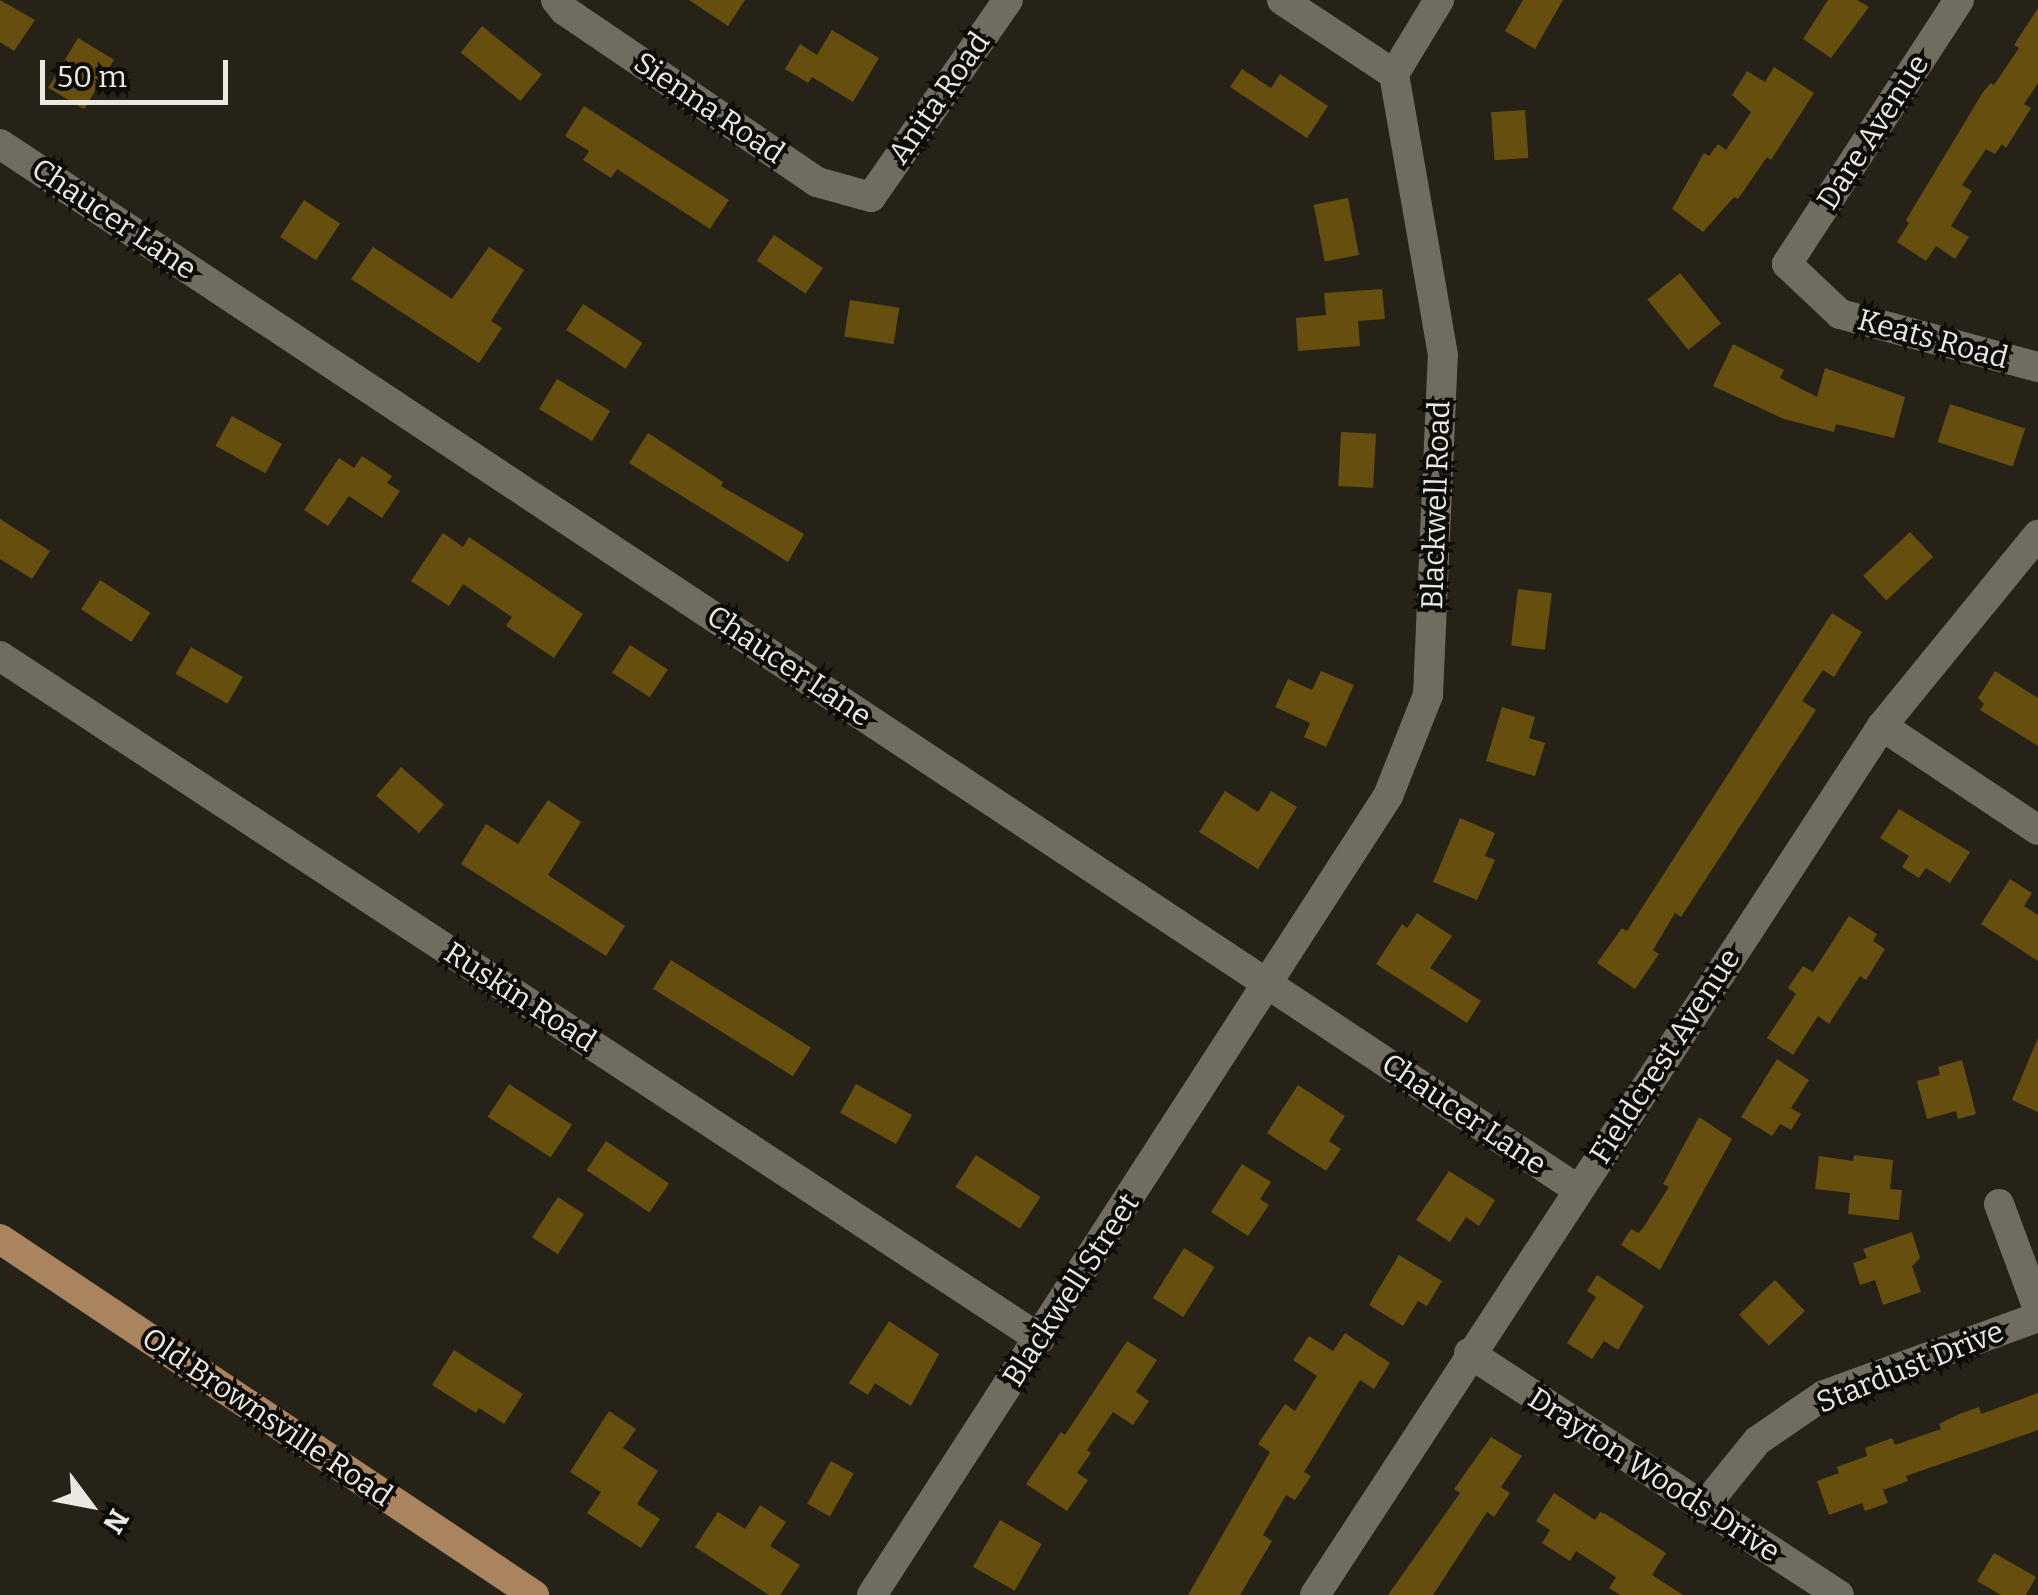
<!DOCTYPE html>
<style>
body{margin:0}
#map{position:relative;width:2038px;height:1595px;overflow:hidden;background:#272218;font-family:Bitter,serif}
div>[style]{position:absolute}
.building>*{inset:0;background:#654e0e;transform-origin:0 0}
.minor>*{height:30px;margin:-15px;padding:0 15px;transform-origin:15px;border-radius:15px;background:#716c60}
.major>*{height:30px;margin:-15px;padding:0 15px;transform-origin:15px;border-radius:15px;background:#aa835f}
span{translate:-50% -50%;white-space:nowrap;text-align:center;line-height:1.15;-webkit-text-stroke:8px #0e0c08;paint-order:stroke}
.street-label{font-size:30px;color:#ebe8e1}
.north{position:absolute;left:40px;top:1455px;width:100px;height:100px;-webkit-text-stroke:8px #0e0c08;paint-order:stroke;rotate:122deg;font-size:28px;font-weight:700;line-height:40px;text-align:center;color:#ebe8e1}
.north::after{content:'';display:block;margin:auto;width:35px;height:45px;background:#ebe8e1;clip-path:polygon(50% 0,100% 100%,50% 72%,0 100%)}
.scale{position:absolute;left:40px;top:60px;width:188px;height:45px;box-sizing:border-box;border:5px solid #ebe8e1;border-top:0;padding-left:12px;font-size:30px;line-height:35px;white-space:nowrap;color:#ebe8e1;-webkit-text-stroke:8px #0e0c08;paint-order:stroke}
</style>
<div id="map">
<div class="building">
<div style="clip-path:polygon(0 0,35px 20px,14px 51px,0 42px)"></div>
<div style="clip-path:polygon(689px 0,745px 0,728px 26px)"></div>
<div style="clip-path:polygon(1523px 0,1563px 0,1535px 49px,1505px 31px)"></div>
<div style="clip-path:polygon(1828px 0,1857px 0,1869px 7px,1831px 58px,1803px 39px)"></div>
<div style="clip-path:polygon(2038px 8px,2038px 83px,2024px 104px,2031px 108px,2006px 148px,2002px 144px,1995px 154px,1986px 149px,1962px 185px,1972px 191px,1951px 226px,1969px 237px,1955px 259px,1936px 246px,1926px 261px,1897px 242px,1909px 223px,1906px 220px,1983px 92px,1991px 83px,1994px 85px,2019px 48px,2014px 45px)"></div>
<div style="left:482px;top:26px;width:77px;height:34px;rotate:39deg"></div>
<div style="clip-path:polygon(832px 30px,879px 58px,853px 102px,812px 77px,808px 83px,785px 69px,800px 44px,817px 55px)"></div>
<div style="left:78px;top:38px;width:42px;height:58px;rotate:31deg"></div>
<div style="clip-path:polygon(1774px 67px,1814px 93px,1771px 160px,1767px 157px,1738px 199px,1734px 197px,1703px 232px,1672px 209px,1704px 153px,1709px 156px,1718px 144px,1726px 150px,1751px 112px,1732px 95px,1747px 71px,1765px 82px)"></div>
<div style="clip-path:polygon(1242px 69px,1271px 88px,1280px 74px,1328px 106px,1307px 138px,1230px 87px)"></div>
<div style="clip-path:polygon(584px 106px,729px 200px,710px 229px,617px 169px,611px 178px,583px 160px,589px 151px,565px 136px)"></div>
<div style="left:1525px;top:110px;width:48px;height:34px;rotate:86deg"></div>
<div style="left:1348px;top:198px;width:58px;height:35px;rotate:79deg"></div>
<div style="left:304px;top:200px;width:43px;height:44px;rotate:33deg"></div>
<div style="left:774px;top:235px;width:59px;height:31px;rotate:34deg"></div>
<div style="clip-path:polygon(373px 247px,452px 299px,489px 247px,524px 270px,491px 321px,502px 328px,479px 363px,351px 279px)"></div>
<div style="left:1680px;top:273px;width:65px;height:42px;rotate:51deg"></div>
<div style="clip-path:polygon(1382px 289px,1385px 319px,1358px 321px,1360px 346px,1298px 351px,1296px 318px,1326px 315px,1324px 293px)"></div>
<div style="left:850px;top:300px;width:50px;height:37px;rotate:9deg"></div>
<div style="left:583px;top:304px;width:71px;height:31px;rotate:33deg"></div>
<div style="clip-path:polygon(1733px 344px,1784px 370px,1780px 378px,1817px 397px,1825px 368px,1905px 397px,1894px 438px,1836px 424px,1834px 432px,1784px 419px,1713px 386px)"></div>
<div style="left:557px;top:379px;width:62px;height:35px;rotate:31deg"></div>
<div style="left:1950px;top:404px;width:79px;height:40px;rotate:18deg"></div>
<div style="left:232px;top:416px;width:57px;height:34px;rotate:29deg"></div>
<div style="left:1341px;top:432px;width:35px;height:54px;rotate:3deg"></div>
<div style="clip-path:polygon(648px 433px,723px 482px,721px 486px,804px 534px,788px 562px,629px 463px)"></div>
<div style="clip-path:polygon(362px 456px,392px 476px,387px 483px,400px 491px,382px 518px,349px 496px,328px 526px,304px 510px,339px 458px,354px 468px)"></div>
<div style="clip-path:polygon(0 519px,50px 551px,32px 579px,0 559px)"></div>
<div style="left:1910px;top:532px;width:34px;height:64px;rotate:47deg"></div>
<div style="clip-path:polygon(443px 533px,463px 547px,469px 537px,583px 614px,554px 658px,506px 626px,512px 617px,463px 584px,449px 606px,411px 581px)"></div>
<div style="left:100px;top:580px;width:60px;height:35px;rotate:33deg"></div>
<div style="left:1518px;top:589px;width:34px;height:57px;rotate:7deg"></div>
<div style="clip-path:polygon(1832px 613px,1862px 632px,1834px 677px,1823px 670px,1802px 701px,1816px 710px,1681px 917px,1675px 913px,1653px 950px,1659px 954px,1635px 989px,1597px 963px,1622px 928px,1627px 931px)"></div>
<div style="left:630px;top:645px;width:45px;height:33px;rotate:33deg"></div>
<div style="left:191px;top:647px;width:60px;height:31px;rotate:30deg"></div>
<div style="clip-path:polygon(1321px 671px,1354px 685px,1326px 747px,1304px 737px,1310px 723px,1275px 707px,1288px 679px,1312px 690px)"></div>
<div style="clip-path:polygon(1995px 671px,2038px 698px,2038px 746px,1980px 710px,1984px 704px,1978px 698px)"></div>
<div style="clip-path:polygon(1502px 707px,1535px 717px,1529px 738px,1545px 743px,1535px 776px,1486px 761px)"></div>
<div style="left:401px;top:767px;width:57px;height:38px;rotate:41deg"></div>
<div style="clip-path:polygon(1225px 791px,1258px 812px,1271px 791px,1297px 807px,1258px 869px,1199px 832px)"></div>
<div style="clip-path:polygon(548px 800px,581px 822px,548px 875px,625px 926px,606px 956px,461px 864px,486px 824px,518px 844px)"></div>
<div style="clip-path:polygon(1899px 809px,1970px 852px,1950px 883px,1926px 868px,1919px 878px,1902px 867px,1909px 856px,1880px 838px)"></div>
<div style="clip-path:polygon(1460px 818px,1495px 833px,1485px 856px,1495px 860px,1477px 900px,1433px 882px)"></div>
<div style="clip-path:polygon(2010px 879px,2032px 893px,2024px 906px,2038px 915px,2038px 961px,1981px 924px)"></div>
<div style="clip-path:polygon(1417px 913px,1452px 936px,1430px 968px,1481px 1001px,1467px 1023px,1376px 964px,1402px 924px,1407px 928px)"></div>
<div style="clip-path:polygon(1849px 916px,1877px 934px,1873px 941px,1885px 949px,1866px 980px,1860px 976px,1829px 1024px,1818px 1016px,1793px 1055px,1767px 1038px,1796px 994px,1788px 988px,1794px 979px,1803px 966px,1813px 972px)"></div>
<div style="left:671px;top:960px;width:165px;height:34px;rotate:32deg"></div>
<div style="clip-path:polygon(2038px 1038px,2038px 1112px,2012px 1100px)"></div>
<div style="clip-path:polygon(1777px 1059px,1809px 1080px,1791px 1108px,1801px 1114px,1791px 1130px,1780px 1124px,1772px 1136px,1741px 1117px)"></div>
<div style="clip-path:polygon(1962px 1060px,1976px 1114px,1958px 1119px,1956px 1111px,1927px 1119px,1917px 1081px,1940px 1075px,1938px 1067px)"></div>
<div style="left:509px;top:1084px;width:75px;height:39px;rotate:33deg"></div>
<div style="left:856px;top:1084px;width:64px;height:33px;rotate:29deg"></div>
<div style="clip-path:polygon(1298px 1085px,1345px 1116px,1329px 1141px,1341px 1149px,1326px 1171px,1267px 1133px)"></div>
<div style="clip-path:polygon(1699px 1117px,1732px 1139px,1660px 1270px,1621px 1245px,1631px 1229px,1638px 1233px,1643px 1228px,1669px 1187px,1663px 1184px)"></div>
<div style="left:606px;top:1141px;width:76px;height:35px;rotate:34deg"></div>
<div style="left:976px;top:1155px;width:77px;height:38px;rotate:33deg"></div>
<div style="clip-path:polygon(1854px 1155px,1893px 1160px,1890px 1189px,1902px 1190px,1899px 1220px,1848px 1214px,1850px 1193px,1815px 1189px,1819px 1156px,1853px 1161px)"></div>
<div style="clip-path:polygon(1242px 1164px,1271px 1182px,1260px 1199px,1269px 1205px,1248px 1236px,1211px 1212px)"></div>
<div style="clip-path:polygon(1449px 1171px,1495px 1200px,1479px 1226px,1466px 1217px,1450px 1242px,1416px 1220px)"></div>
<div style="left:558px;top:1197px;width:31px;height:48px;rotate:33deg"></div>
<div style="clip-path:polygon(1912px 1232px,1920px 1258px,1912px 1266px,1921px 1292px,1883px 1305px,1875px 1280px,1860px 1285px,1853px 1263px,1867px 1258px,1863px 1249px)"></div>
<div style="left:1184px;top:1248px;width:36px;height:59px;rotate:32deg"></div>
<div style="clip-path:polygon(1399px 1255px,1442px 1281px,1427px 1306px,1418px 1301px,1403px 1326px,1369px 1305px)"></div>
<div style="clip-path:polygon(1597px 1275px,1644px 1306px,1618px 1350px,1604px 1341px,1592px 1359px,1567px 1343px,1596px 1297px,1587px 1291px)"></div>
<div style="left:1775px;top:1280px;width:43px;height:50px;rotate:46deg"></div>
<div style="clip-path:polygon(889px 1321px,939px 1354px,911px 1406px,875px 1383px,868px 1395px,849px 1383px)"></div>
<div style="clip-path:polygon(1345px 1333px,1390px 1363px,1374px 1389px,1360px 1380px,1304px 1472px,1311px 1476px,1295px 1500px,1286px 1495px,1263px 1535px,1272px 1541px,1240px 1595px,1188px 1595px,1270px 1452px,1258px 1444px,1285px 1404px,1295px 1411px,1317px 1376px,1293px 1360px,1309px 1336px,1333px 1351px)"></div>
<div style="clip-path:polygon(1127px 1341px,1157px 1360px,1136px 1392px,1149px 1401px,1133px 1425px,1113px 1412px,1087px 1450px,1091px 1453px,1077px 1473px,1088px 1480px,1067px 1511px,1026px 1484px,1061px 1432px,1065px 1435px)"></div>
<div style="clip-path:polygon(454px 1350px,523px 1394px,504px 1424px,479px 1408px,476px 1413px,432px 1385px)"></div>
<div style="clip-path:polygon(2038px 1393px,2038px 1430px,1906px 1476px,1908px 1481px,1883px 1490px,1888px 1503px,1865px 1511px,1862px 1503px,1829px 1515px,1817px 1481px,1839px 1473px,1837px 1467px,1867px 1456px,1865px 1448px,1892px 1438px,1895px 1445px,1941px 1429px,1939px 1424px,1959px 1414px,1979px 1407px,1981px 1414px)"></div>
<div style="clip-path:polygon(609px 1411px,636px 1429px,623px 1448px,658px 1471px,637px 1504px,660px 1519px,641px 1548px,587px 1513px,601px 1492px,570px 1472px)"></div>
<div style="clip-path:polygon(1491px 1437px,1522px 1456px,1501px 1487px,1510px 1493px,1494px 1517px,1487px 1512px,1433px 1595px,1388px 1595px,1460px 1493px,1454px 1489px)"></div>
<div style="left:831px;top:1461px;width:26px;height:49px;rotate:29deg"></div>
<div style="clip-path:polygon(1554px 1493px,1595px 1520px,1600px 1512px,1607px 1515px,1666px 1553px,1652px 1575px,1683px 1595px,1620px 1595px,1609px 1588px,1616px 1577px,1576px 1551px,1570px 1561px,1542px 1543px,1550px 1530px,1536px 1521px)"></div>
<div style="clip-path:polygon(760px 1505px,786px 1522px,770px 1546px,800px 1565px,780px 1595px,769px 1595px,695px 1547px,718px 1512px,745px 1529px)"></div>
<div style="left:1000px;top:1520px;width:48px;height:54px;rotate:30deg"></div>
<div style="clip-path:polygon(1994px 1553px,2036px 1577px,2026px 1595px,2001px 1595px,1977px 1581px)"></div>
</div>
<div class="minor">
<div style="left:556px;top:0;width:13px;rotate:51deg"></div>
<div style="left:564px;top:10px;width:306px;rotate:34.2deg"></div>
<div style="left:817px;top:182px;width:56px;rotate:15.5deg"></div>
<div style="left:871px;top:197px;width:240px;rotate:-55.2deg"></div>
<div style="left:1282px;top:0;width:134px;rotate:33.5deg"></div>
<div style="left:1959px;top:0;width:315px;rotate:123.1deg"></div>
<div style="left:1787px;top:264px;width:73px;rotate:43.3deg"></div>
<div style="left:1840px;top:314px;width:205px;rotate:15deg"></div>
<div style="left:0;top:144px;width:1892px;rotate:33.53deg"></div>
<div style="left:0;top:656px;width:1244px;rotate:33.29deg"></div>
<div style="left:1882px;top:726px;width:187px;rotate:33.7deg"></div>
<div style="left:1999px;top:1204px;width:112px;rotate:69.6deg"></div>
<div style="left:1469px;top:1353px;width:442px;rotate:33.2deg"></div>
<div style="left:1703px;top:1508px;width:86px;rotate:-51.1deg"></div>
<div style="left:1757px;top:1441px;width:81px;rotate:-34.5deg"></div>
<div style="left:1824px;top:1395px;width:228px;rotate:-20deg"></div>
<div style="left:872px;top:1595px;width:951px;rotate:-57.15deg"></div>
<div style="left:1388px;top:796px;width:109px;rotate:-68.4deg"></div>
<div style="left:1428px;top:695px;width:340px;rotate:-87.5deg"></div>
<div style="left:1443px;top:355px;width:285px;rotate:-99.9deg"></div>
<div style="left:1394px;top:74px;width:87px;rotate:-58.7deg"></div>
<div style="left:1315px;top:1595px;width:1038px;rotate:-56.88deg"></div>
<div style="left:1882px;top:726px;width:247px;rotate:-50.8deg"></div>
</div>
<div class="major">
<div style="left:0;top:1239px;width:642px;rotate:33.69deg"></div>
</div>
<div class="street-label">
<span style="left:939px;top:98px;rotate:-55deg">Anita Road</span>
<span style="left:709px;top:108px;rotate:34deg">Sienna Road</span>
<span style="left:1873px;top:132px;rotate:-57deg">Dare Avenue</span>
<span style="left:114px;top:219px;rotate:34deg">Chaucer Lane</span>
<span style="left:1933px;top:339px;rotate:15deg">Keats Road</span>
<span style="left:1436px;top:505px;rotate:-88deg">Blackwell Road</span>
<span style="left:789px;top:666px;rotate:34deg">Chaucer Lane</span>
<span style="left:520px;top:997px;rotate:33deg">Ruskin Road</span>
<span style="left:1665px;top:1056px;rotate:-57deg">Fieldcrest Avenue</span>
<span style="left:1464px;top:1114px;rotate:34deg">Chaucer Lane</span>
<span style="left:1071px;top:1290px;rotate:-57deg">Blackwell Street</span>
<span style="left:1910px;top:1367px;rotate:-22deg">Stardust Drive</span>
<span style="left:267px;top:1417px;rotate:34deg">Old Brownsville Road</span>
<span style="left:1654px;top:1475px;rotate:33deg">Drayton Woods Drive</span>
</div>
<div class="north">N</div>
<div class="scale">50 m</div>
</div>
